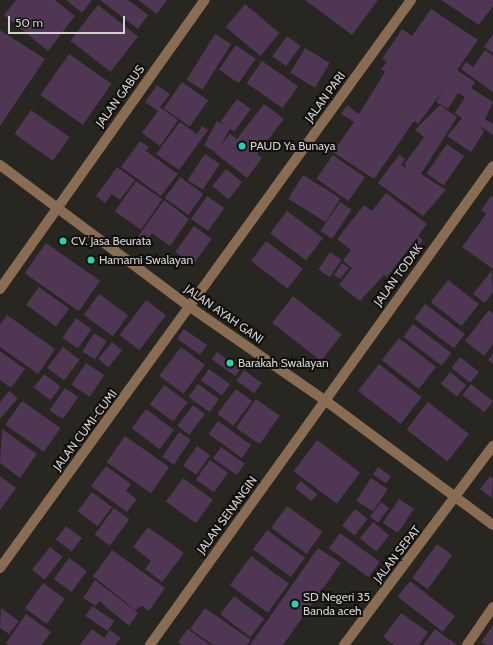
<!DOCTYPE html>
<style>
body{margin:0}
#map{position:relative;width:493px;height:645px;overflow:hidden;background:#272621;font-family:Cabin,sans-serif}
div>[style]{position:absolute}
.building>*{inset:0;background:#4f3653;transform-origin:0 0}
.minor>*{height:10px;margin:-5px;padding:0 5px;transform-origin:5px;border-radius:5px;background:#896c51}
.dots>*{width:11px;height:11px;translate:-50% -50%;box-sizing:border-box;border:2px solid #100f0d;border-radius:50%}
span{translate:-50% -50%;white-space:nowrap;text-align:center;line-height:1.15;-webkit-text-stroke:4px #100f0d;paint-order:stroke}
.street-label{font-size:12px;color:#d3d2cf}
.poi-label{font-size:12px;color:#d3d2cf}
.left{translate:0 -50%;text-align:left}
.scale{position:absolute;left:8px;top:16px;width:117px;height:18px;box-sizing:border-box;border:2px solid #d3d2cf;border-top:0;padding-left:5px;font-size:12px;line-height:14px;white-space:nowrap;color:#d3d2cf;-webkit-text-stroke:3px #100f0d;paint-order:stroke}
</style>
<div id="map">
<div class="building">
<div style="clip-path:polygon(16px 0,55px 0,75px 16px,48px 51px,4px 15px)"></div>
<div style="clip-path:polygon(66px 0,92px 0,82px 13px)"></div>
<div style="clip-path:polygon(100px 0,128px 0,148px 15px,138px 29px)"></div>
<div style="clip-path:polygon(138px 0,167px 0,157px 14px)"></div>
<div style="clip-path:polygon(305px 0,378px 0,352px 35px)"></div>
<div style="clip-path:polygon(441px 0,493px 0,493px 6px,479px 25px)"></div>
<div style="left:245px;top:4px;width:45px;height:30px;rotate:40deg"></div>
<div style="left:98px;top:5px;width:51px;height:45px;rotate:38deg"></div>
<div style="clip-path:polygon(431px 9px,478px 40px,457px 70px,475px 82px,471px 88px,493px 102px,485px 119px,493px 124px,493px 135px,480px 126px,484px 132px,471px 152px,447px 136px,462px 118px,455px 113px,465px 97px,458px 93px,448px 109px,436px 102px,444px 89px,418px 124px,414px 121px,374px 179px,333px 152px,354px 122px,341px 114px,347px 105px,359px 114px,385px 72px,381px 69px,387px 62px,382px 59px,402px 29px,412px 36px)"></div>
<div style="clip-path:polygon(0 30px,45px 59px,0 126px)"></div>
<div style="left:215px;top:34px;width:19px;height:54px;rotate:32deg"></div>
<div style="clip-path:polygon(493px 34px,493px 53px,484px 47px)"></div>
<div style="left:287px;top:36px;width:17px;height:25px;rotate:36deg"></div>
<div style="left:236px;top:45px;width:24px;height:30px;rotate:35deg"></div>
<div style="left:305px;top:48px;width:29px;height:29px;rotate:31deg"></div>
<div style="clip-path:polygon(485px 50px,493px 56px,493px 92px,461px 69px,466px 62px,473px 67px)"></div>
<div style="left:69px;top:54px;width:52px;height:50px;rotate:35deg"></div>
<div style="left:262px;top:61px;width:44px;height:27px;rotate:35deg"></div>
<div style="left:182px;top:82px;width:32px;height:32px;rotate:35deg"></div>
<div style="clip-path:polygon(157px 85px,170px 94px,160px 107px,178px 120px,160px 146px,142px 133px,158px 111px,145px 102px)"></div>
<div style="left:237px;top:99px;width:17px;height:28px;rotate:36deg"></div>
<div style="clip-path:polygon(264px 104px,284px 119px,257px 154px,262px 158px,247px 178px,215px 153px,230px 134px,237px 139px)"></div>
<div style="clip-path:polygon(440px 105px,457px 117px,421px 174px,446px 190px,423px 216px,378px 183px,399px 155px,405px 159px,401px 165px,406px 168px,405px 163px,424px 137px,415px 130px)"></div>
<div style="left:31px;top:110px;width:47px;height:29px;rotate:35deg"></div>
<div style="left:217px;top:121px;width:15px;height:28px;rotate:28deg"></div>
<div style="clip-path:polygon(180px 122px,197px 134px,202px 126px,208px 130px,179px 170px,156px 154px)"></div>
<div style="clip-path:polygon(140px 141px,149px 147px,146px 151px,178px 174px,161px 196px,121px 167px)"></div>
<div style="left:447px;top:144px;width:21px;height:36px;rotate:35deg"></div>
<div style="left:205px;top:154px;width:18px;height:31px;rotate:34deg"></div>
<div style="left:333px;top:155px;width:39px;height:29px;rotate:35deg"></div>
<div style="clip-path:polygon(117px 167px,135px 180px,120px 200px,112px 194px,105px 203px,96px 196px)"></div>
<div style="left:226px;top:169px;width:21px;height:22px;rotate:39deg"></div>
<div style="left:303px;top:175px;width:44px;height:28px;rotate:32deg"></div>
<div style="left:180px;top:177px;width:29px;height:26px;rotate:36deg"></div>
<div style="left:136px;top:181px;width:32px;height:37px;rotate:35deg"></div>
<div style="clip-path:polygon(386px 193px,427px 224px,418px 236px,423px 240px,413px 252px,409px 248px,387px 277px,384px 275px,360px 301px,339px 285px,352px 268px,343px 261px,351px 250px,337px 239px,364px 205px,372px 211px)"></div>
<div style="left:207px;top:196px;width:21px;height:28px;rotate:35deg"></div>
<div style="clip-path:polygon(491px 196px,493px 197px,493px 269px,462px 247px,486px 214px,481px 210px)"></div>
<div style="clip-path:polygon(164px 200px,189px 219px,170px 246px,152px 233px,145px 244px,137px 238px)"></div>
<div style="left:340px;top:202px;width:14px;height:35px;rotate:34deg"></div>
<div style="left:287px;top:211px;width:45px;height:28px;rotate:37deg"></div>
<div style="left:194px;top:226px;width:22px;height:32px;rotate:36deg"></div>
<div style="left:266px;top:241px;width:46px;height:25px;rotate:37deg"></div>
<div style="left:46px;top:243px;width:66px;height:37px;rotate:35deg"></div>
<div style="left:330px;top:252px;width:14px;height:21px;rotate:34deg"></div>
<div style="clip-path:polygon(342px 263px,349px 268px,340px 279px,334px 275px)"></div>
<div style="clip-path:polygon(492px 270px,493px 292px,485px 303px,473px 294px)"></div>
<div style="left:448px;top:280px;width:39px;height:28px;rotate:38deg"></div>
<div style="left:39px;top:287px;width:37px;height:22px;rotate:36deg"></div>
<div style="left:99px;top:294px;width:36px;height:26px;rotate:36deg"></div>
<div style="left:293px;top:296px;width:62px;height:34px;rotate:38deg"></div>
<div style="left:146px;top:300px;width:25px;height:44px;rotate:37deg"></div>
<div style="left:425px;top:304px;width:50px;height:18px;rotate:37deg"></div>
<div style="clip-path:polygon(489px 310px,493px 313px,493px 344px,484px 356px,465px 341px)"></div>
<div style="clip-path:polygon(7px 315px,55px 349px,38px 374px,0 347px,0 325px)"></div>
<div style="left:76px;top:318px;width:19px;height:24px;rotate:35deg"></div>
<div style="left:413px;top:324px;width:48px;height:16px;rotate:37deg"></div>
<div style="left:184px;top:329px;width:28px;height:12px;rotate:35deg"></div>
<div style="left:94px;top:333px;width:15px;height:22px;rotate:32deg"></div>
<div style="left:399px;top:338px;width:47px;height:28px;rotate:38deg"></div>
<div style="left:112px;top:342px;width:13px;height:22px;rotate:39deg"></div>
<div style="left:63px;top:347px;width:21px;height:26px;rotate:37deg"></div>
<div style="left:181px;top:347px;width:30px;height:36px;rotate:37deg"></div>
<div style="clip-path:polygon(0 351px,25px 369px,11px 388px,0 380px)"></div>
<div style="left:217px;top:352px;width:29px;height:9px;rotate:36deg"></div>
<div style="clip-path:polygon(493px 353px,493px 364px,488px 360px)"></div>
<div style="left:460px;top:357px;width:24px;height:14px;rotate:38deg"></div>
<div style="left:86px;top:363px;width:22px;height:26px;rotate:34deg"></div>
<div style="left:379px;top:364px;width:54px;height:34px;rotate:38deg"></div>
<div style="left:209px;top:369px;width:26px;height:14px;rotate:36deg"></div>
<div style="left:244px;top:370px;width:22px;height:13px;rotate:36deg"></div>
<div style="left:450px;top:372px;width:21px;height:15px;rotate:39deg"></div>
<div style="left:44px;top:374px;width:21px;height:17px;rotate:37deg"></div>
<div style="left:198px;top:384px;width:26px;height:16px;rotate:36deg"></div>
<div style="left:471px;top:384px;width:28px;height:14px;rotate:38deg"></div>
<div style="left:164px;top:385px;width:29px;height:24px;rotate:36deg"></div>
<div style="left:65px;top:388px;width:16px;height:27px;rotate:35deg"></div>
<div style="left:236px;top:389px;width:20px;height:31px;rotate:37deg"></div>
<div style="clip-path:polygon(9px 391px,18px 398px,0 419px,0 402px)"></div>
<div style="left:256px;top:399px;width:29px;height:35px;rotate:35deg"></div>
<div style="left:22px;top:401px;width:47px;height:29px;rotate:35deg"></div>
<div style="left:428px;top:402px;width:52px;height:35px;rotate:38deg"></div>
<div style="left:193px;top:405px;width:15px;height:26px;rotate:37deg"></div>
<div style="left:146px;top:409px;width:35px;height:24px;rotate:37deg"></div>
<div style="left:218px;top:421px;width:41px;height:16px;rotate:36deg"></div>
<div style="clip-path:polygon(2px 429px,37px 454px,20px 478px,0 463px)"></div>
<div style="left:179px;top:432px;width:14px;height:30px;rotate:34deg"></div>
<div style="left:125px;top:436px;width:54px;height:32px;rotate:35deg"></div>
<div style="left:317px;top:440px;width:54px;height:39px;rotate:37deg"></div>
<div style="left:197px;top:446px;width:16px;height:24px;rotate:35deg"></div>
<div style="left:221px;top:447px;width:29px;height:14px;rotate:35deg"></div>
<div style="left:210px;top:460px;width:22px;height:24px;rotate:36deg"></div>
<div style="clip-path:polygon(106px 466px,131px 484px,126px 491px,137px 499px,127px 512px,91px 486px)"></div>
<div style="left:378px;top:467px;width:16px;height:9px;rotate:35deg"></div>
<div style="clip-path:polygon(0 476px,16px 488px,0 510px)"></div>
<div style="clip-path:polygon(490px 476px,493px 478px,492px 498px,480px 489px)"></div>
<div style="left:183px;top:478px;width:37px;height:29px;rotate:36deg"></div>
<div style="left:371px;top:478px;width:20px;height:27px;rotate:33deg"></div>
<div style="left:301px;top:481px;width:21px;height:9px;rotate:39deg"></div>
<div style="left:92px;top:492px;width:25px;height:24px;rotate:37deg"></div>
<div style="left:399px;top:499px;width:18px;height:29px;rotate:34deg"></div>
<div style="left:381px;top:502px;width:10px;height:18px;rotate:37deg"></div>
<div style="left:287px;top:506px;width:44px;height:27px;rotate:36deg"></div>
<div style="left:114px;top:508px;width:19px;height:33px;rotate:36deg"></div>
<div style="left:355px;top:509px;width:16px;height:21px;rotate:38deg"></div>
<div style="left:373px;top:522px;width:21px;height:21px;rotate:39deg"></div>
<div style="left:66px;top:526px;width:20px;height:17px;rotate:37deg"></div>
<div style="clip-path:polygon(148px 527px,184px 553px,162px 582px,145px 569px,151px 561px,133px 547px)"></div>
<div style="left:267px;top:530px;width:47px;height:24px;rotate:36deg"></div>
<div style="left:340px;top:533px;width:49px;height:19px;rotate:36deg"></div>
<div style="left:437px;top:544px;width:19px;height:42px;rotate:36deg"></div>
<div style="left:50px;top:547px;width:16px;height:29px;rotate:38deg"></div>
<div style="clip-path:polygon(318px 548px,341px 563px,283px 645px,250px 645px)"></div>
<div style="clip-path:polygon(112px 550px,165px 588px,149px 611px,142px 606px,135px 610px,93px 576px)"></div>
<div style="left:251px;top:556px;width:47px;height:36px;rotate:36deg"></div>
<div style="left:69px;top:558px;width:22px;height:26px;rotate:36deg"></div>
<div style="clip-path:polygon(95px 580px,138px 613px,129px 626px,99px 601px,96px 606px,83px 598px)"></div>
<div style="left:410px;top:581px;width:57px;height:20px;rotate:38deg"></div>
<div style="left:43px;top:583px;width:27px;height:31px;rotate:36deg"></div>
<div style="left:234px;top:596px;width:38px;height:23px;rotate:37deg"></div>
<div style="left:92px;top:606px;width:27px;height:12px;rotate:34deg"></div>
<div style="clip-path:polygon(1px 608px,19px 621px,9px 634px,0 628px)"></div>
<div style="clip-path:polygon(205px 608px,251px 640px,247px 645px,213px 645px,190px 629px)"></div>
<div style="clip-path:polygon(401px 613px,428px 632px,419px 645px,394px 645px,383px 637px)"></div>
<div style="clip-path:polygon(26px 614px,51px 632px,42px 645px,8px 645px,6px 643px)"></div>
<div style="clip-path:polygon(493px 625px,493px 645px,486px 645px,481px 642px)"></div>
<div style="clip-path:polygon(92px 629px,104px 638px,110px 630px,121px 638px,115px 645px,80px 645px)"></div>
<div style="clip-path:polygon(188px 629px,210px 645px,182px 645px,178px 642px)"></div>
<div style="clip-path:polygon(435px 629px,457px 645px,423px 645px)"></div>
</div>
<div class="minor">
<div style="left:0;top:165px;width:237px;rotate:36.8deg"></div>
<div style="left:190px;top:307px;width:165px;rotate:34.7deg"></div>
<div style="left:326px;top:401px;width:208px;rotate:36.6deg"></div>
<div style="left:0;top:289px;width:354px;rotate:-54.7deg"></div>
<div style="left:0;top:568px;width:701px;rotate:-54.11deg"></div>
<div style="left:150px;top:645px;width:589px;rotate:-54.39deg"></div>
<div style="left:344px;top:645px;width:249px;rotate:-53.2deg"></div>
<div style="left:467px;top:645px;width:46px;rotate:-55.6deg"></div>
</div>
<div class="dots">
<div style="left:242px;top:146px;background:#20d5b0"></div>
<div style="left:63px;top:241px;background:#20d5b0"></div>
<div style="left:91px;top:260px;background:#20d5b0"></div>
<div style="left:230px;top:363px;background:#20d5b0"></div>
<div style="left:295px;top:604px;background:#20d5b0"></div>
</div>
<div class="street-label">
<span style="left:120px;top:96px;rotate:-54deg">JALAN GABUS</span>
<span style="left:325px;top:97px;rotate:-54deg">JALAN PARI</span>
<span style="left:398px;top:275px;rotate:-54deg">JALAN TODAK</span>
<span style="left:224px;top:314px;rotate:35deg">JALAN AYAH GANI</span>
<span style="left:85px;top:430px;rotate:-53deg">JALAN CUMI-CUMI</span>
<span style="left:227px;top:515px;rotate:-54deg">JALAN SENANGIN</span>
<span style="left:397px;top:554px;rotate:-52deg">JALAN SEPAT</span>
</div>
<div class="poi-label">
<span class="left" style="left:250px;top:146px">PAUD Ya Bunaya</span>
<span class="left" style="left:71px;top:241px">CV. Jasa Beurata</span>
<span class="left" style="left:99px;top:260px">Hamami Swalayan</span>
<span class="left" style="left:238px;top:363px">Barakah Swalayan</span>
<span class="left" style="left:303px;top:604px">SD Negeri 35<br>Banda aceh</span>
</div>
<div class="scale">50 m</div>
</div>
